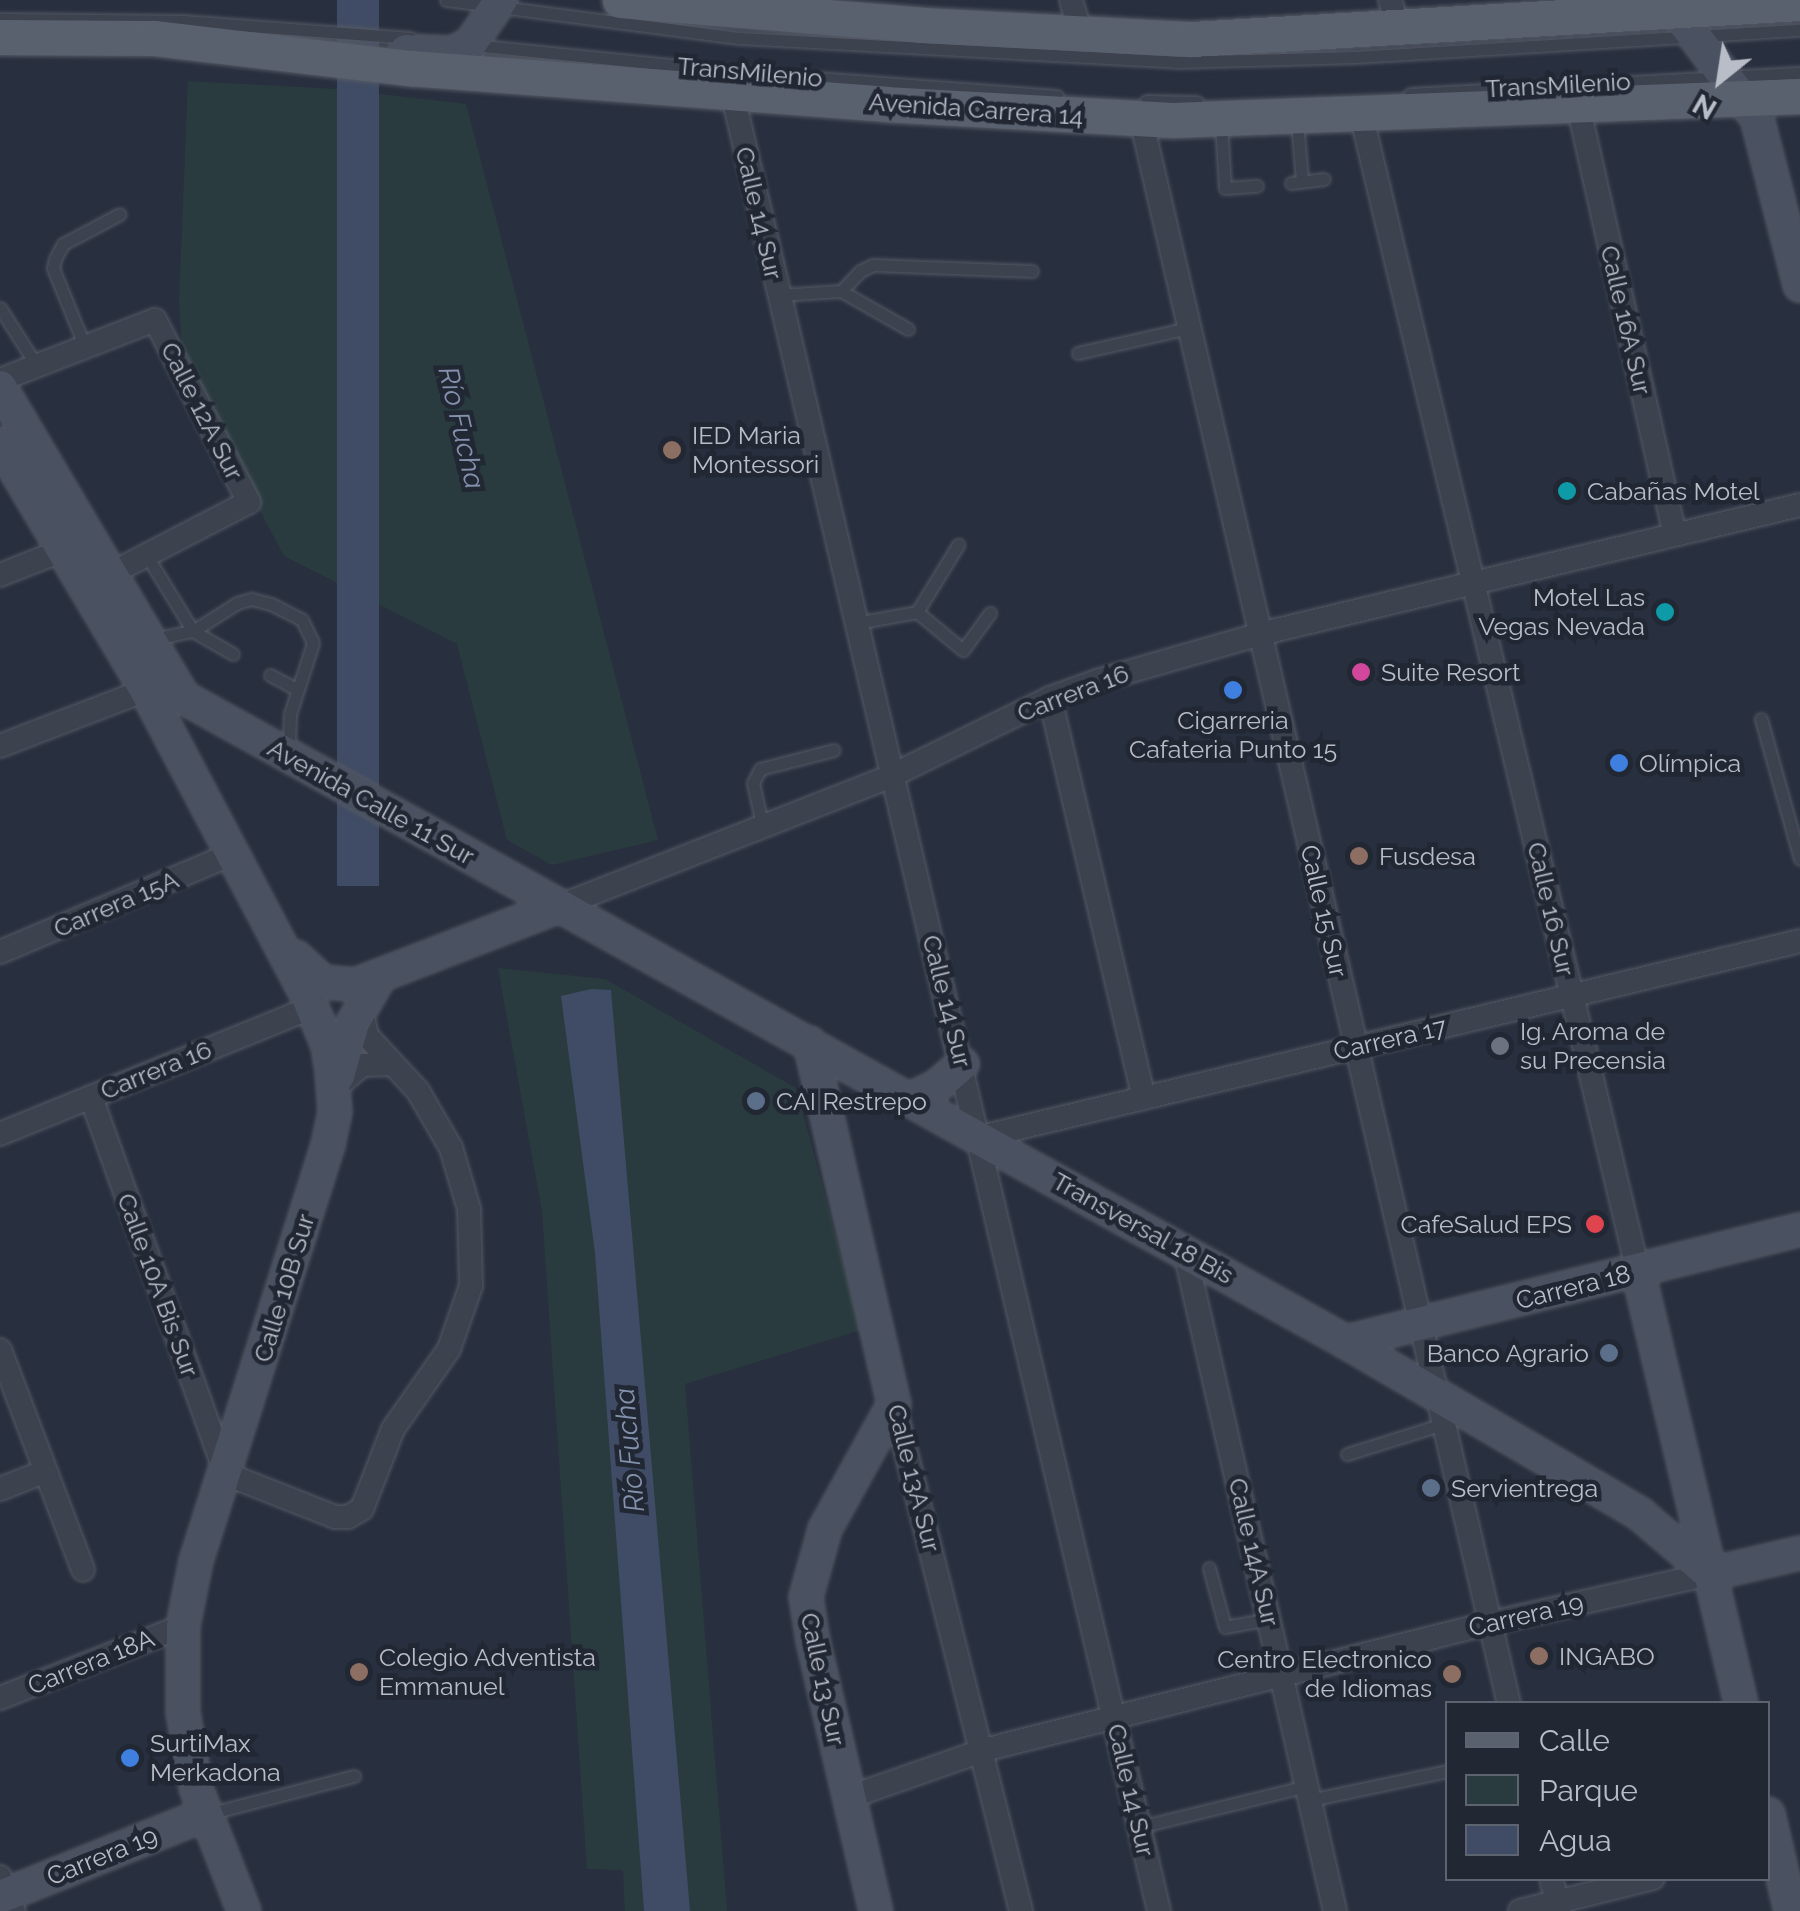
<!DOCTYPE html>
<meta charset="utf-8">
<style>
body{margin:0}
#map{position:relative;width:1800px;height:1911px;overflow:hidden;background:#282f3e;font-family:Raleway,sans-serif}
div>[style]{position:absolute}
.green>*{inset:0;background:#2a3b3f}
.water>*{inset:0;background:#404c65;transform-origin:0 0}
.roads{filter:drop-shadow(0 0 2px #545a65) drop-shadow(0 0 2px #545a65)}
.lane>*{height:11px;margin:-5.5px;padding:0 5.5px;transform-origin:5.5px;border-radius:5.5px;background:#3c424e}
.street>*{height:22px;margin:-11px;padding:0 11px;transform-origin:11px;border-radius:11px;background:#3c424e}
.secondary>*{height:32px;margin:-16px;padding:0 16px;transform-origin:16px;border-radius:16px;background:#4a5160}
.primary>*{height:35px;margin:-17.5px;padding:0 17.5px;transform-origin:17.5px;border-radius:17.5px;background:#5a616e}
.dots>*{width:28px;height:28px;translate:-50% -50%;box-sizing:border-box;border:5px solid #212733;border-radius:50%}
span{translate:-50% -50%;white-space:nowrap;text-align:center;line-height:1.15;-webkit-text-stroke:9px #212733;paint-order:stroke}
.street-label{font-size:25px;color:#b8bdc8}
.poi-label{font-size:25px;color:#b8bdc8}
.left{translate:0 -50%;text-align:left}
.right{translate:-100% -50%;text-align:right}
.water-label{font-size:28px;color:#8391ad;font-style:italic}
.legend{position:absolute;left:1445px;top:1701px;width:325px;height:180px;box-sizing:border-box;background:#212733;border:2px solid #5d636f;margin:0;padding:12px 18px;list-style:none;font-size:30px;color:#b8bdc8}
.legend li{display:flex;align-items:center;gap:20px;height:50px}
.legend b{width:50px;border:2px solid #5d636f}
.north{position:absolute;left:1670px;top:30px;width:100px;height:100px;-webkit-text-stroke:8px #212733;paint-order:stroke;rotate:210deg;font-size:28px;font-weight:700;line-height:40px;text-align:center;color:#b8bdc8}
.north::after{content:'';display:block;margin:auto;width:35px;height:45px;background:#b8bdc8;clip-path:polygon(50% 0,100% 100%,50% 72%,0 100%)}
</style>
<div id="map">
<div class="green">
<div style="clip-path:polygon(188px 81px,337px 89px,466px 104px,658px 840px,552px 865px,507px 840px,457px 644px,284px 556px,183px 366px,179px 299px)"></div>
<div style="clip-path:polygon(498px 968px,605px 979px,796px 1088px,861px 1330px,685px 1384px,727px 1911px,625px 1911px,623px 1870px,587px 1869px,542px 1211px)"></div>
</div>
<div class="water">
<div style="left:337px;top:0;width:42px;height:886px"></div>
<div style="clip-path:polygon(591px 989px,611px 990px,690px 1911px,644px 1911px,595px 1253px,561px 996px)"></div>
</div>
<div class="roads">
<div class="lane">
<div style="left:446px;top:0;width:295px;rotate:7.4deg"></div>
<div style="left:739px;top:38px;width:439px;rotate:3.1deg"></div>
<div style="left:1177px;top:62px;width:179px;rotate:-1.6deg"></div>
<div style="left:1356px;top:57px;width:445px;rotate:-3.5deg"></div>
<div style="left:0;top:19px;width:183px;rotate:0.6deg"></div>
<div style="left:183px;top:21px;width:228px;rotate:4.3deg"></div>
<div style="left:473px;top:45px;width:265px;rotate:5.8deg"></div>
<div style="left:737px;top:72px;width:321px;rotate:4.3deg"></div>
<div style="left:1410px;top:94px;width:391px;rotate:-3.1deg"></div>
<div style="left:1146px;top:101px;width:51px;rotate:1.1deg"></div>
<div style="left:1297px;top:121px;width:60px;rotate:85.2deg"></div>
<div style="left:1221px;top:124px;width:64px;rotate:86.4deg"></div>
<div style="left:1225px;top:188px;width:32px;rotate:-4deg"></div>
<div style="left:1291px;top:183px;width:33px;rotate:-7deg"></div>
<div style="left:841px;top:291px;width:28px;rotate:-46deg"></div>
<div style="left:860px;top:271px;width:14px;rotate:-25deg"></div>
<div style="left:873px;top:265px;width:159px;rotate:2.2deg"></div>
<div style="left:778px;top:295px;width:63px;rotate:-3.6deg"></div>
<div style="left:841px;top:291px;width:77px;rotate:29.6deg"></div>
<div style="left:0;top:308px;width:69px;rotate:57.5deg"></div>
<div style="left:85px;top:347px;width:85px;rotate:-112.1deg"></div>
<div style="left:53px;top:268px;width:9px;rotate:-77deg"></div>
<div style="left:55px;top:259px;width:17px;rotate:-62deg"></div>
<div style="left:63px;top:244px;width:64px;rotate:-27.8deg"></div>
<div style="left:1078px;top:353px;width:114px;rotate:-12.7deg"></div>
<div style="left:147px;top:556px;width:88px;rotate:58.5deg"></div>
<div style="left:193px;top:631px;width:46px;rotate:29.9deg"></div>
<div style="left:917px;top:612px;width:60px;rotate:39.6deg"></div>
<div style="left:963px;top:650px;width:46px;rotate:-53.9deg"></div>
<div style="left:856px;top:623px;width:62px;rotate:-10.2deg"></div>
<div style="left:917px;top:612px;width:79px;rotate:-58.5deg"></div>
<div style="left:154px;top:639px;width:40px;rotate:-12deg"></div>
<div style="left:193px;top:631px;width:52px;rotate:-32.5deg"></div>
<div style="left:237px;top:603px;width:15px;rotate:-16deg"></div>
<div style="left:251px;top:599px;width:21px;rotate:14deg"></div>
<div style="left:271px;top:604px;width:35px;rotate:27deg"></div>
<div style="left:302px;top:620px;width:25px;rotate:64deg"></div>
<div style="left:313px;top:643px;width:75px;rotate:107.9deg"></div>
<div style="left:290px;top:714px;width:38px;rotate:92deg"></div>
<div style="left:270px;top:675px;width:30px;rotate:28deg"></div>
<div style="left:1761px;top:719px;width:145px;rotate:74.4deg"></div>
<div style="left:762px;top:824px;width:42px;rotate:-102.4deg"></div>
<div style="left:753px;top:783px;width:16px;rotate:-63deg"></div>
<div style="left:760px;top:769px;width:76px;rotate:-14.4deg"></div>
<div style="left:1347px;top:1454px;width:101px;rotate:-17.4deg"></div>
<div style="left:1209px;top:1568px;width:61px;rotate:74.8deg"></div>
<div style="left:1225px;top:1627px;width:45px;rotate:-10.3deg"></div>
<div style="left:1310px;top:1800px;width:141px;rotate:-11.9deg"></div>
<div style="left:208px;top:1814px;width:151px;rotate:-14.6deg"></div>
<div style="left:1139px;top:1827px;width:173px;rotate:-13.7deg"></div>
</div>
<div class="street">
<div style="left:1071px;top:0;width:36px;rotate:74deg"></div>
<div style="left:1390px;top:0;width:30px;rotate:73deg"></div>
<div style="left:732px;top:92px;width:1868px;rotate:76.79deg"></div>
<div style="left:1578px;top:105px;width:440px;rotate:77.3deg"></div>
<div style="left:1361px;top:114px;width:1190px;rotate:76.54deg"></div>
<div style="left:1141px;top:119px;width:1627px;rotate:76.93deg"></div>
<div style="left:0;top:380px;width:166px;rotate:-21.2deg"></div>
<div style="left:155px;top:320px;width:205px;rotate:62.7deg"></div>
<div style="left:249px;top:502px;width:157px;rotate:152.6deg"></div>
<div style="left:0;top:575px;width:68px;rotate:-21.6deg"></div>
<div style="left:1050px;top:698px;width:411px;rotate:76.8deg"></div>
<div style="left:0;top:746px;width:156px;rotate:-21deg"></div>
<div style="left:560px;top:906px;width:356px;rotate:-21.4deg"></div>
<div style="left:891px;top:776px;width:177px;rotate:-26.1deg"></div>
<div style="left:1050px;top:698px;width:53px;rotate:-19.8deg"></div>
<div style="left:1100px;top:680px;width:166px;rotate:-16deg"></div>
<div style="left:1260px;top:634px;width:555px;rotate:-13.44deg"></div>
<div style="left:0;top:952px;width:252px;rotate:-22.9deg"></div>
<div style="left:336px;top:1087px;width:34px;rotate:-40deg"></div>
<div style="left:362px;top:1065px;width:30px;rotate:-2deg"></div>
<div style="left:91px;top:1097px;width:400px;rotate:70.3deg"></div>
<div style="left:226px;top:1474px;width:117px;rotate:21.5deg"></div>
<div style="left:335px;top:1517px;width:13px"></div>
<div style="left:348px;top:1517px;width:16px;rotate:-30deg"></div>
<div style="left:362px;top:1509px;width:86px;rotate:-68.8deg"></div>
<div style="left:393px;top:1429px;width:98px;rotate:-55deg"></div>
<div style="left:449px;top:1349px;width:67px;rotate:-70.8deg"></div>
<div style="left:471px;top:1286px;width:77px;rotate:-91.5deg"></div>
<div style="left:469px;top:1209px;width:64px;rotate:-106.4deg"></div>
<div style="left:451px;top:1148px;width:66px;rotate:-120.1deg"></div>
<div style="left:418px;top:1091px;width:75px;rotate:-132.8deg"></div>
<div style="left:367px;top:1036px;width:30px;rotate:-102deg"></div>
<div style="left:0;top:1134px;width:337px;rotate:-22.1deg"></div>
<div style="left:981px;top:1137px;width:842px;rotate:-13.46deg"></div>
<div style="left:1185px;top:1252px;width:676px;rotate:77.18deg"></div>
<div style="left:0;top:1350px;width:235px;rotate:69.3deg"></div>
<div style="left:894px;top:1404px;width:523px;rotate:75.94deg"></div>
<div style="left:0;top:1489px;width:49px;rotate:-21.4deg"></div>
<div style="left:0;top:1698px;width:197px;rotate:-21.5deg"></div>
<div style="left:850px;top:1797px;width:142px;rotate:-19.3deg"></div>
<div style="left:984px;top:1750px;width:522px;rotate:-14.09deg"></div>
<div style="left:1490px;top:1623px;width:225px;rotate:-12.6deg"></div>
<div style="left:0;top:1877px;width:37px;rotate:68deg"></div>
<div style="left:1551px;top:1878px;width:34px;rotate:76deg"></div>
<div style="left:1520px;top:1911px;width:137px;rotate:-13.9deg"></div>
</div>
<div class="secondary">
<div style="left:1667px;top:0;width:148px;rotate:52.7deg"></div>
<div style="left:1757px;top:118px;width:173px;rotate:75.6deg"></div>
<div style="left:406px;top:51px;width:47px;rotate:2.4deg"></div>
<div style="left:453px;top:53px;width:19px;rotate:-28deg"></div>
<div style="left:470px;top:44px;width:54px;rotate:-54.8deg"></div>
<div style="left:0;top:387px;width:360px;rotate:59.4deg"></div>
<div style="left:0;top:444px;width:286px;rotate:59.3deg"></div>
<div style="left:146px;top:690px;width:345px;rotate:62.2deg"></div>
<div style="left:307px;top:995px;width:55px;rotate:67.6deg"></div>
<div style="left:328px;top:1046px;width:26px;rotate:81deg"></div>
<div style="left:332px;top:1072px;width:40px;rotate:85.7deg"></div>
<div style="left:335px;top:1112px;width:34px;rotate:102deg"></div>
<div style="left:328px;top:1145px;width:436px;rotate:107.6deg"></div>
<div style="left:196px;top:1561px;width:66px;rotate:101.3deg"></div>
<div style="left:183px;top:1626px;width:86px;rotate:90deg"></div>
<div style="left:183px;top:1712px;width:77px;rotate:80.3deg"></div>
<div style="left:196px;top:1788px;width:132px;rotate:68.7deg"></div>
<div style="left:146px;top:690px;width:38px;rotate:11deg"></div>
<div style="left:183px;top:697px;width:1330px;rotate:29.01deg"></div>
<div style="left:1346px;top:1342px;width:341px;rotate:30.3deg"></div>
<div style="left:1640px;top:1514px;width:92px;rotate:40.6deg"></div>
<div style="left:1710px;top:1574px;width:92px;rotate:-13.1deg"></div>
<div style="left:296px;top:957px;width:37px;rotate:43deg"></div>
<div style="left:323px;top:982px;width:32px;rotate:5deg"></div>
<div style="left:355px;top:985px;width:220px;rotate:-21.1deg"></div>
<div style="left:810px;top:1043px;width:371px;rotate:76.9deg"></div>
<div style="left:894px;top:1404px;width:143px;rotate:118.9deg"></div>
<div style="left:825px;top:1529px;width:71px;rotate:105.6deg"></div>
<div style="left:806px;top:1597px;width:45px;rotate:81deg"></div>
<div style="left:813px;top:1641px;width:277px;rotate:76.9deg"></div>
<div style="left:338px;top:1076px;width:55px;rotate:-74.2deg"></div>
<div style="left:353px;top:1023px;width:52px;rotate:-60deg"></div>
<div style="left:911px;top:1099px;width:28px;rotate:-26deg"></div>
<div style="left:936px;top:1087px;width:35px;rotate:-41deg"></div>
<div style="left:1638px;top:1271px;width:445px;rotate:76.6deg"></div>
<div style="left:1346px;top:1342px;width:468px;rotate:-13.9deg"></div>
<div style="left:1768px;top:1814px;width:100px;rotate:76.7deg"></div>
<div style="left:0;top:1897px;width:220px;rotate:-21.9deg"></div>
</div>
<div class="primary">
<div style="left:620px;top:0;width:302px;rotate:4.7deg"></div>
<div style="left:921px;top:25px;width:271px;rotate:3deg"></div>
<div style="left:1192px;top:39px;width:609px;rotate:-3.39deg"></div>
<div style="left:0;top:37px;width:154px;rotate:0.4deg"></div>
<div style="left:154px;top:38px;width:259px;rotate:6.7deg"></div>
<div style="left:411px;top:68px;width:475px;rotate:4.3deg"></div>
<div style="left:885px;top:104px;width:288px;rotate:3.2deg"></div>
<div style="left:1173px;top:120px;width:627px;rotate:-2.19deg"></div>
</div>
</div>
<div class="dots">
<div style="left:672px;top:450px;background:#8d6e63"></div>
<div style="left:1567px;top:491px;background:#0f9aa8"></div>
<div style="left:1665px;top:612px;background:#0f9aa8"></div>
<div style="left:1361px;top:672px;background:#d1479c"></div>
<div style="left:1233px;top:690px;background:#3f7fe0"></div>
<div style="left:1619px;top:763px;background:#3f7fe0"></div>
<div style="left:1359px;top:856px;background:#8d6e63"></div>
<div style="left:1500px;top:1046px;background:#6b7280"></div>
<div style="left:756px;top:1101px;background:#5c6f8a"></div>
<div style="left:1595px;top:1224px;background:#e0444e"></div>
<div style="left:1609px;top:1353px;background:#5c6f8a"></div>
<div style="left:1431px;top:1488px;background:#5c6f8a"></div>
<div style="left:1539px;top:1656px;background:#8d6e63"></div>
<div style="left:359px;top:1672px;background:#8d6e63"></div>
<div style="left:1452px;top:1674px;background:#8d6e63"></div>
<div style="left:130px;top:1758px;background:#3f7fe0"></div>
</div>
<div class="street-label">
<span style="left:750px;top:72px;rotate:5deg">TransMilenio</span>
<span style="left:1558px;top:85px;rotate:-3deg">TransMilenio</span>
<span style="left:976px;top:109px;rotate:4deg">Avenida Carrera 14</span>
<span style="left:759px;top:213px;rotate:77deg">Calle 14 Sur</span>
<span style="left:1626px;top:320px;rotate:77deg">Calle 16A Sur</span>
<span style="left:202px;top:411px;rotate:63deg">Calle 12A Sur</span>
<span style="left:1073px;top:693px;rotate:-21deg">Carrera 16</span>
<span style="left:371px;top:802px;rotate:29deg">Avenida Calle 11 Sur</span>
<span style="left:116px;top:904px;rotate:-23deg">Carrera 15A</span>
<span style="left:1551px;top:909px;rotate:77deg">Calle 16 Sur</span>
<span style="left:1324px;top:911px;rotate:77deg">Calle 15 Sur</span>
<span style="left:947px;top:1001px;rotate:76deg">Calle 14 Sur</span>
<span style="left:1390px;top:1039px;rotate:-13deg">Carrera 17</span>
<span style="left:156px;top:1070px;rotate:-22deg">Carrera 16</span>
<span style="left:1143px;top:1228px;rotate:29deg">Transversal 18 Bis</span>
<span style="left:158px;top:1285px;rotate:70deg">Calle 10A Bis Sur</span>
<span style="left:1573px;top:1287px;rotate:-14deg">Carrera 18</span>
<span style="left:284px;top:1288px;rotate:-73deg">Calle 10B Sur</span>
<span style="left:914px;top:1478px;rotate:76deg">Calle 13A Sur</span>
<span style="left:1254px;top:1552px;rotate:77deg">Calle 14A Sur</span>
<span style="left:1526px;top:1615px;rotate:-13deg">Carrera 19</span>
<span style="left:91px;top:1662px;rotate:-22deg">Carrera 18A</span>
<span style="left:823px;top:1679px;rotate:78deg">Calle 13 Sur</span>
<span style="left:1131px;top:1790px;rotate:77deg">Calle 14 Sur</span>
<span style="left:102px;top:1856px;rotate:-22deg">Carrera 19</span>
</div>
<div class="poi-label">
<span class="left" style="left:692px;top:450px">IED Maria<br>Montessori</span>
<span class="left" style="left:1587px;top:491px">Cabañas Motel</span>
<span class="right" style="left:1645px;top:612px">Motel Las<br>Vegas Nevada</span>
<span class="left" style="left:1381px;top:672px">Suite Resort</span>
<span style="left:1233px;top:735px">Cigarreria<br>Cafateria Punto 15</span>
<span class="left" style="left:1639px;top:763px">Olímpica</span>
<span class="left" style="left:1379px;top:856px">Fusdesa</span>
<span class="left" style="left:1520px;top:1046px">Ig. Aroma de<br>su Precensia</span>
<span class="left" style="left:776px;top:1101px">CAI Restrepo</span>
<span class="right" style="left:1572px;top:1224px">CafeSalud EPS</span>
<span class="right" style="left:1589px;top:1353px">Banco Agrario</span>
<span class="left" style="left:1451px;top:1488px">Servientrega</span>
<span class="left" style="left:1559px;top:1656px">INGABO</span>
<span class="left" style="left:379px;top:1672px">Colegio Adventista<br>Emmanuel</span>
<span class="right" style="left:1432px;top:1674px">Centro Electronico<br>de Idiomas</span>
<span class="left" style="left:150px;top:1758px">SurtiMax<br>Merkadona</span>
</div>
<div class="water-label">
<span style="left:461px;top:428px;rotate:77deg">Río Fucha</span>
<span style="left:630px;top:1450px;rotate:-95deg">Río Fucha</span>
</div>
<ul class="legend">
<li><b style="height:12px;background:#5a616e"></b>Calle</li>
<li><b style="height:28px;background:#2a3b3f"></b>Parque</li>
<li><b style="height:28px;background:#404c65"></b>Agua</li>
</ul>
<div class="north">N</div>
</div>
